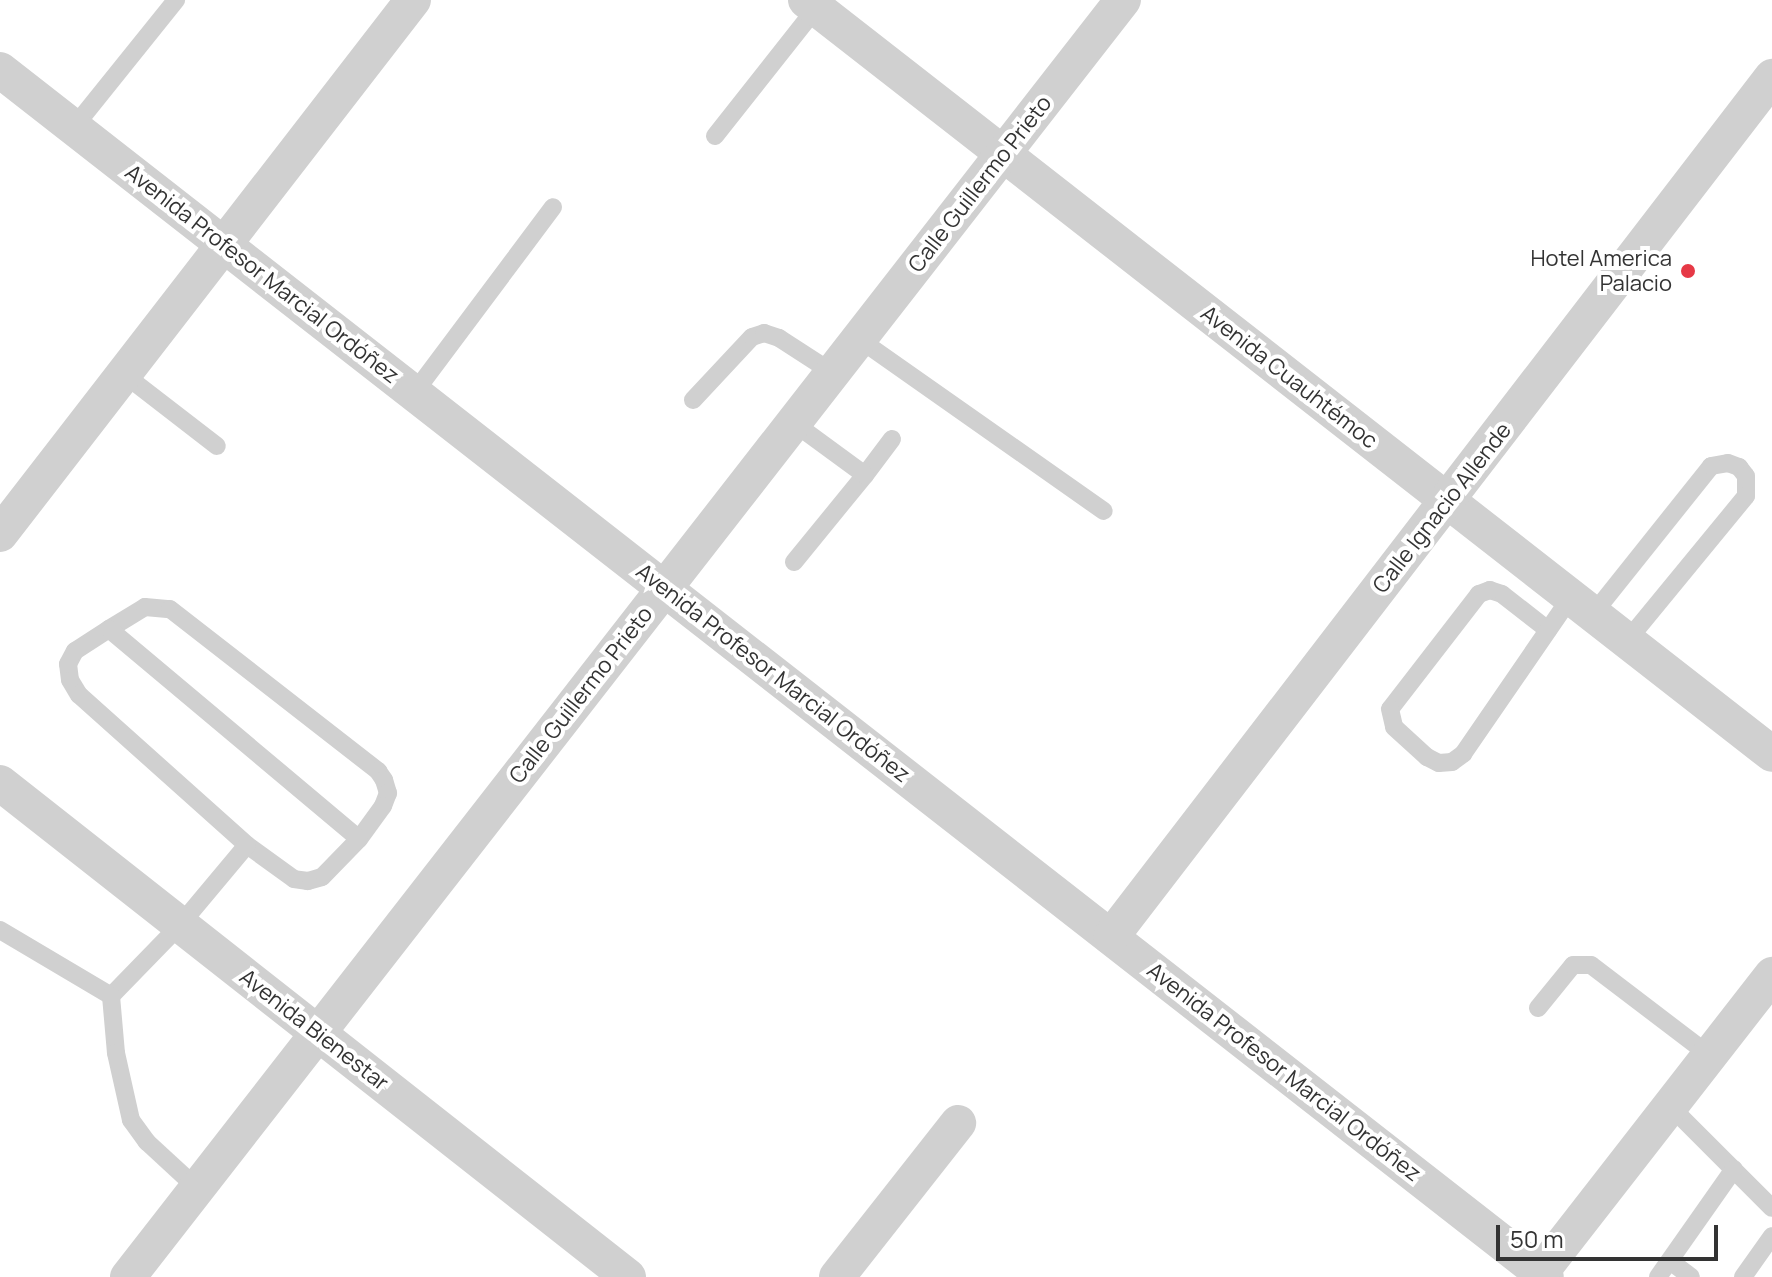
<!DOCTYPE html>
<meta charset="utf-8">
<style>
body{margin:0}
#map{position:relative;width:1772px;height:1277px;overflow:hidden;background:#fff;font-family:Manrope,sans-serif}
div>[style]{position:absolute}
.lane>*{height:18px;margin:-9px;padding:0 9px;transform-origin:9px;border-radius:9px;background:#d0d0d0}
.street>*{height:36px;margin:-18px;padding:0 18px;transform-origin:18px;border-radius:18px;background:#d0d0d0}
.dots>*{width:22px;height:22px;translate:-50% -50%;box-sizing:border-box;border:4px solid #fff;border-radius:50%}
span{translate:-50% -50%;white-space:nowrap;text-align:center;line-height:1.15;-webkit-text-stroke:8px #fff;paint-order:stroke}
.street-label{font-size:22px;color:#333}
.poi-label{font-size:22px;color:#333}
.right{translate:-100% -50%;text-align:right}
.scale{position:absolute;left:1496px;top:1225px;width:222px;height:36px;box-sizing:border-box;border:4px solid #333;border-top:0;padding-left:10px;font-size:24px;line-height:28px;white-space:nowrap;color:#333;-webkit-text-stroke:6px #fff;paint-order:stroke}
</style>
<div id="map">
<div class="lane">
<div style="left:74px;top:127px;width:163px;rotate:-51.2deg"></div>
<div style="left:715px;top:136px;width:163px;rotate:-51.7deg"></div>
<div style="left:859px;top:339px;width:299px;rotate:35.1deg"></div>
<div style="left:125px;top:375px;width:116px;rotate:37.7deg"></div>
<div style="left:414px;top:393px;width:232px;rotate:-53.2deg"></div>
<div style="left:693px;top:400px;width:86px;rotate:-46.9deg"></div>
<div style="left:752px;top:337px;width:13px;rotate:-18deg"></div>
<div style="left:764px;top:333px;width:16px;rotate:18deg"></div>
<div style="left:779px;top:338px;width:64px;rotate:32.9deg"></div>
<div style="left:865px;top:475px;width:45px;rotate:-53.1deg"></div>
<div style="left:794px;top:562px;width:112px;rotate:-50.8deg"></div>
<div style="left:865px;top:475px;width:88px;rotate:-143.8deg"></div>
<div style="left:1593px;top:614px;width:189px;rotate:-51.4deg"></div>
<div style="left:1711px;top:466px;width:17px;rotate:-10deg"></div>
<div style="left:1728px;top:463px;width:12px;rotate:20deg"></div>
<div style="left:1739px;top:467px;width:11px;rotate:52deg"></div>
<div style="left:1746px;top:476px;width:20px;rotate:90deg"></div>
<div style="left:1746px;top:496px;width:188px;rotate:129.4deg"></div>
<div style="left:109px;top:629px;width:42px;rotate:-31.4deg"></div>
<div style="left:145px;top:607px;width:25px;rotate:5deg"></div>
<div style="left:170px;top:609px;width:264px;rotate:37.9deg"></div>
<div style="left:378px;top:771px;width:11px;rotate:56deg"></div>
<div style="left:384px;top:780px;width:14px;rotate:73deg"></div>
<div style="left:388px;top:793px;width:14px;rotate:111deg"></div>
<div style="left:383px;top:806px;width:41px;rotate:126deg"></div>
<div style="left:359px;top:839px;width:53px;rotate:134.2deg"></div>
<div style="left:322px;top:877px;width:15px;rotate:164deg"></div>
<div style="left:308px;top:881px;width:14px;rotate:-172deg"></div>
<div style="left:294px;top:879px;width:58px;rotate:-144.1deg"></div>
<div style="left:247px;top:845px;width:225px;rotate:-138.2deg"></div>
<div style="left:79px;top:695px;width:17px;rotate:-121deg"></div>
<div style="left:70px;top:680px;width:16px;rotate:-97deg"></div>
<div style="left:68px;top:664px;width:15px;rotate:-62deg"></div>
<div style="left:75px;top:651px;width:40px;rotate:-32.9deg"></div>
<div style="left:109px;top:629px;width:326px;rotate:40deg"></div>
<div style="left:1548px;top:630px;width:58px;rotate:-142deg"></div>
<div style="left:1502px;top:594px;width:13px;rotate:-162deg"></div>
<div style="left:1490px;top:590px;width:12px;rotate:160deg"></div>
<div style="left:1479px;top:594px;width:145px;rotate:127.7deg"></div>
<div style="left:1390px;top:709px;width:18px;rotate:77deg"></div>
<div style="left:1394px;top:727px;width:45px;rotate:42.3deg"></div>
<div style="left:1427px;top:757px;width:13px;rotate:27deg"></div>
<div style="left:1439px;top:763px;width:13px;rotate:-4deg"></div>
<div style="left:1452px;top:762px;width:14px;rotate:-36deg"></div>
<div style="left:1463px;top:754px;width:191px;rotate:-55.5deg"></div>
<div style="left:0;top:930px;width:129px;rotate:30.7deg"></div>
<div style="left:111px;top:996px;width:99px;rotate:-45.8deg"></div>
<div style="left:180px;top:925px;width:104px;rotate:-50.1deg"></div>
<div style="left:111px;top:996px;width:57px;rotate:85deg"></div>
<div style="left:116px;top:1053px;width:69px;rotate:77.4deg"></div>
<div style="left:131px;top:1120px;width:27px;rotate:54deg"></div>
<div style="left:147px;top:1142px;width:68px;rotate:42.6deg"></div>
<div style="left:1538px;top:1008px;width:55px;rotate:-50.9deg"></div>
<div style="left:1573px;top:965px;width:18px"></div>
<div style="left:1591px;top:965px;width:148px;rotate:37.3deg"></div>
<div style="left:1670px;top:1106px;width:144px;rotate:45deg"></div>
<div style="left:1670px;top:1261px;width:26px;rotate:37deg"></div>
<div style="left:1658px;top:1277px;width:132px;rotate:-54.9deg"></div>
<div style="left:1743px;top:1277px;width:50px;rotate:-54.7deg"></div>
</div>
<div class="street">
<div style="left:806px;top:0;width:1225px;rotate:37.97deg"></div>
<div style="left:0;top:70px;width:1961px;rotate:37.98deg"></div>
<div style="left:0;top:534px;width:675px;rotate:-52.28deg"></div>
<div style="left:0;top:783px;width:799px;rotate:38.19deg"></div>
<div style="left:1111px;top:937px;width:1085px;rotate:-52.45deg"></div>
<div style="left:128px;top:1277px;width:1619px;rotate:-52.08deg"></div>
<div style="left:837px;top:1277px;width:196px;rotate:-51.8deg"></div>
<div style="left:1537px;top:1277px;width:383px;rotate:-52.1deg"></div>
</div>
<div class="dots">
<div style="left:1688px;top:271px;background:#e63946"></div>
</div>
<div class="street-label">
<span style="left:980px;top:184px;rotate:-52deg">Calle Guillermo Prieto</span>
<span style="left:262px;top:274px;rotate:38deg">Avenida Profesor Marcial Ordóñez</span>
<span style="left:1289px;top:377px;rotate:38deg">Avenida Cuauhtémoc</span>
<span style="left:1442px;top:508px;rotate:-52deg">Calle Ignacio Allende</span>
<span style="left:773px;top:673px;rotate:38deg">Avenida Profesor Marcial Ordóñez</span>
<span style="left:581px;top:695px;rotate:-52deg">Calle Guillermo Prieto</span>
<span style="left:314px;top:1030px;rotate:38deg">Avenida Bienestar</span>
<span style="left:1284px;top:1072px;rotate:38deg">Avenida Profesor Marcial Ordóñez</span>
</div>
<div class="poi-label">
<span class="right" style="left:1672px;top:271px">Hotel America<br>Palacio</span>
</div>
<div class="scale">50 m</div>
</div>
